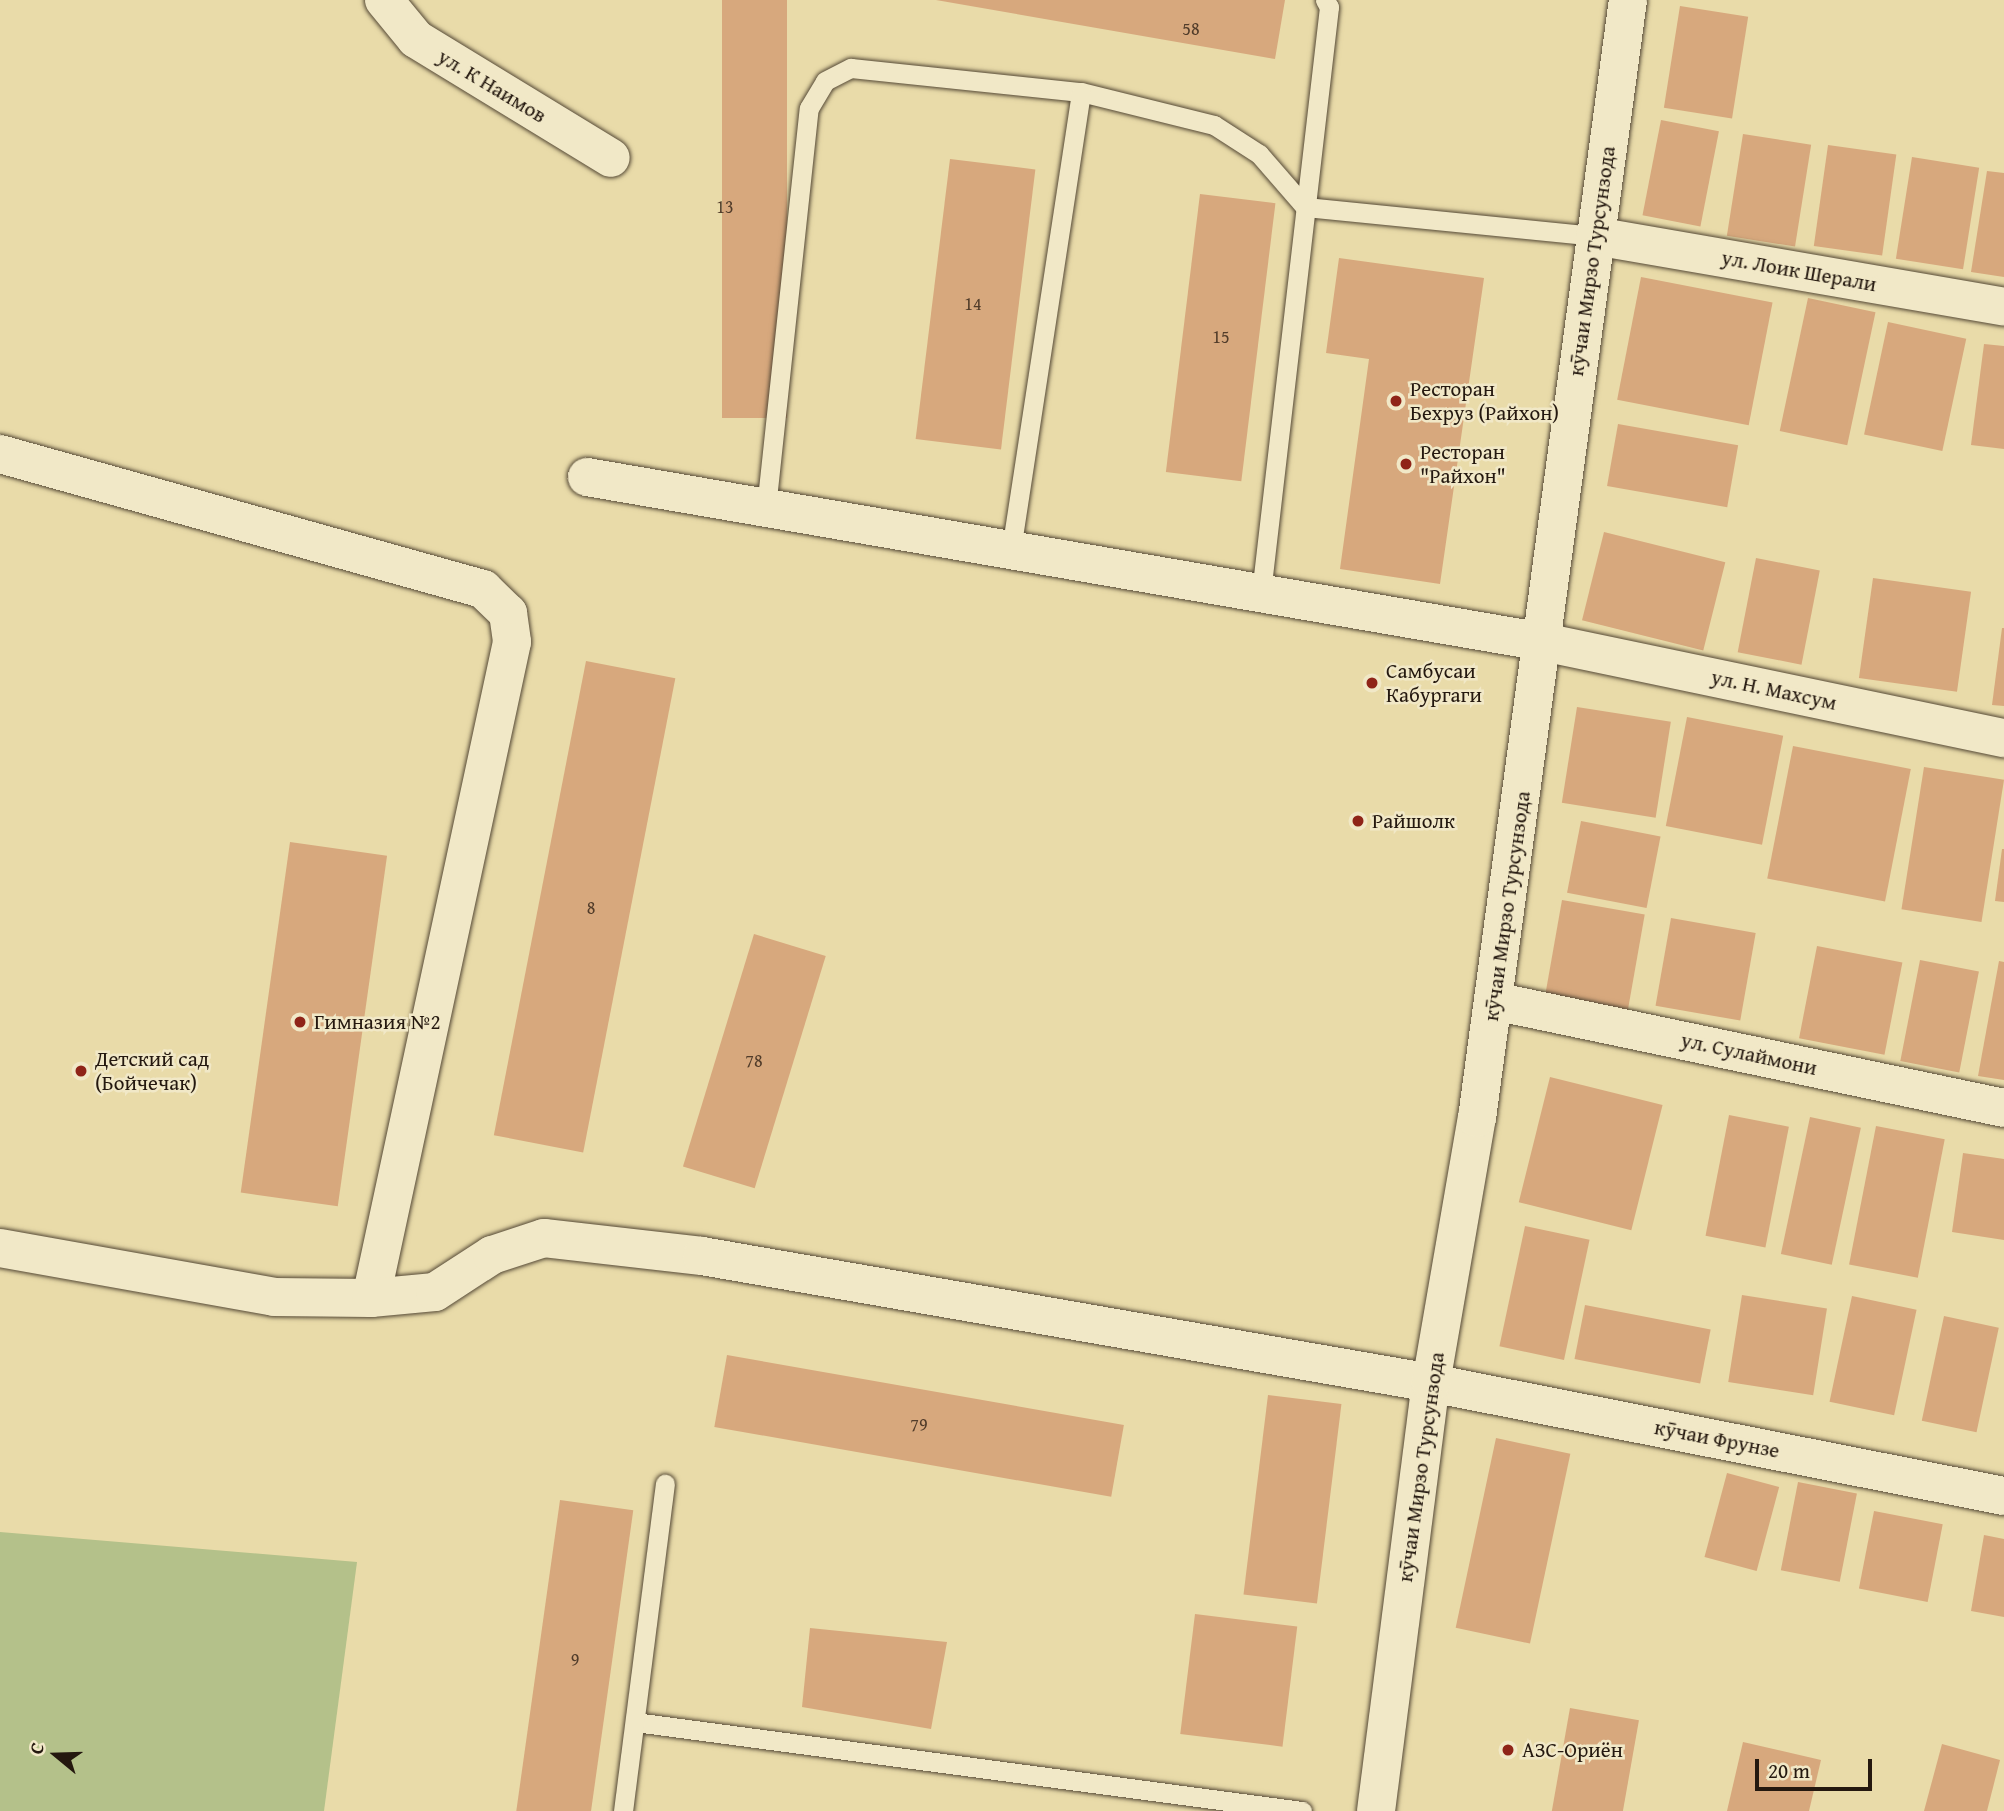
<!DOCTYPE html>
<meta charset="utf-8">
<style>
body{margin:0}
#map{position:relative;width:2004px;height:1811px;overflow:hidden;background:#e9dba9;font-family:"Gentium Book Plus",serif}
div>[style]{position:absolute}
.green>*{inset:0;background:#b4c18a}
.building>*{inset:0;background:#d7a87d;transform-origin:0 0}
.roads{filter:drop-shadow(0 0 2px #554936) drop-shadow(0 0 2px #554936)}
.service>*{height:19px;margin:-9.5px;padding:0 9.5px;transform-origin:9.5px;border-radius:9.5px;background:#f1e8c7}
.minor>*{height:38px;margin:-19px;padding:0 19px;transform-origin:19px;border-radius:19px;background:#f1e8c7}
.secondary>*{height:38px;margin:-19px;padding:0 19px;transform-origin:19px;border-radius:19px;background:#f1e8c7}
.dots>*{width:19px;height:19px;translate:-50% -50%;box-sizing:border-box;border:4px solid #f1e8c7;border-radius:50%}
span{translate:-50% -50%;white-space:nowrap;text-align:center;line-height:1.15;-webkit-text-stroke:5px #f1e8c7;paint-order:stroke}
.number-label{font-size:18px;color:#513c2a}
.number-label span{-webkit-text-stroke-width:0}
.street-label{font-size:21px;color:#24180f}
.poi-label{font-size:21px;color:#24180f}
.left{translate:0 -50%;text-align:left}
.north{position:absolute;left:21px;top:1720px;width:70px;height:70px;-webkit-text-stroke:5px #f1e8c7;paint-order:stroke;rotate:289deg;font-size:19px;font-weight:700;line-height:28px;text-align:center;color:#24180f}
.north::after{content:'';display:block;margin:auto;width:24px;height:32px;background:#24180f;clip-path:polygon(50% 0,100% 100%,50% 72%,0 100%)}
.scale{position:absolute;left:1755px;top:1759px;width:117px;height:32px;box-sizing:border-box;border:4px solid #24180f;border-top:0;padding-left:9px;font-size:21px;line-height:24px;white-space:nowrap;color:#24180f;-webkit-text-stroke:5px #f1e8c7;paint-order:stroke}
</style>
<div id="map">
<div class="green">
<div style="clip-path:polygon(0 1532px,357px 1562px,324px 1811px,0 1811px)"></div>
</div>
<div class="building">
<div style="left:722px;top:0;width:65px;height:418px"></div>
<div style="clip-path:polygon(936px 0,1285px 0,1275px 59px)"></div>
<div style="left:1680px;top:6px;width:69px;height:103px;rotate:9deg"></div>
<div style="left:1661px;top:120px;width:59px;height:97px;rotate:11deg"></div>
<div style="left:1743px;top:134px;width:69px;height:103px;rotate:9deg"></div>
<div style="left:1828px;top:145px;width:69px;height:102px;rotate:8deg"></div>
<div style="left:1912px;top:157px;width:68px;height:103px;rotate:9deg"></div>
<div style="left:950px;top:159px;width:86px;height:282px;rotate:7deg"></div>
<div style="clip-path:polygon(1987px 171px,2004px 173px,2004px 277px,1971px 272px)"></div>
<div style="left:1200px;top:194px;width:76px;height:280px;rotate:7deg"></div>
<div style="clip-path:polygon(1339px 258px,1484px 278px,1440px 584px,1340px 569px,1369px 359px,1326px 353px)"></div>
<div style="left:1641px;top:277px;width:134px;height:125px;rotate:11deg"></div>
<div style="left:1808px;top:298px;width:69px;height:136px;rotate:12deg"></div>
<div style="left:1888px;top:322px;width:80px;height:115px;rotate:12deg"></div>
<div style="clip-path:polygon(1984px 344px,2004px 346px,2004px 449px,1971px 445px)"></div>
<div style="left:1618px;top:424px;width:122px;height:63px;rotate:10deg"></div>
<div style="left:1604px;top:532px;width:125px;height:91px;rotate:14deg"></div>
<div style="left:1756px;top:558px;width:65px;height:96px;rotate:11deg"></div>
<div style="left:1873px;top:578px;width:99px;height:101px;rotate:8deg"></div>
<div style="clip-path:polygon(2002px 628px,2004px 628px,2004px 706px,1992px 705px)"></div>
<div style="left:586px;top:661px;width:91px;height:483px;rotate:11deg"></div>
<div style="left:1577px;top:707px;width:95px;height:97px;rotate:9deg"></div>
<div style="left:1687px;top:717px;width:98px;height:111px;rotate:11deg"></div>
<div style="left:1793px;top:746px;width:120px;height:135px;rotate:11deg"></div>
<div style="left:1924px;top:767px;width:81px;height:144px;rotate:9deg"></div>
<div style="left:1581px;top:821px;width:81px;height:73px;rotate:11deg"></div>
<div style="left:290px;top:842px;width:98px;height:354px;rotate:8deg"></div>
<div style="clip-path:polygon(2002px 849px,2004px 849px,2004px 902px,1995px 901px)"></div>
<div style="left:1562px;top:900px;width:84px;height:98px;rotate:10deg"></div>
<div style="left:1671px;top:918px;width:86px;height:89px;rotate:10deg"></div>
<div style="left:754px;top:934px;width:75px;height:243px;rotate:17deg"></div>
<div style="left:1817px;top:946px;width:87px;height:94px;rotate:11deg"></div>
<div style="left:1920px;top:960px;width:60px;height:103px;rotate:11deg"></div>
<div style="clip-path:polygon(1999px 961px,2004px 962px,2004px 1080px,1978px 1076px)"></div>
<div style="left:1550px;top:1077px;width:116px;height:129px;rotate:14deg"></div>
<div style="left:1729px;top:1115px;width:61px;height:123px;rotate:11deg"></div>
<div style="left:1810px;top:1117px;width:52px;height:140px;rotate:12deg"></div>
<div style="left:1876px;top:1126px;width:70px;height:141px;rotate:11deg"></div>
<div style="clip-path:polygon(1963px 1153px,2004px 1159px,2004px 1240px,1952px 1232px)"></div>
<div style="left:1525px;top:1226px;width:66px;height:123px;rotate:12deg"></div>
<div style="left:1742px;top:1295px;width:86px;height:88px;rotate:9deg"></div>
<div style="left:1852px;top:1296px;width:66px;height:108px;rotate:12deg"></div>
<div style="left:1585px;top:1305px;width:128px;height:55px;rotate:11deg"></div>
<div style="left:1944px;top:1316px;width:56px;height:107px;rotate:12deg"></div>
<div style="left:727px;top:1355px;width:403px;height:73px;rotate:10deg"></div>
<div style="left:1268px;top:1395px;width:74px;height:201px;rotate:7deg"></div>
<div style="left:1496px;top:1438px;width:76px;height:194px;rotate:12deg"></div>
<div style="left:1727px;top:1473px;width:54px;height:87px;rotate:15deg"></div>
<div style="left:1798px;top:1482px;width:60px;height:90px;rotate:11deg"></div>
<div style="left:560px;top:1500px;width:74px;height:314px;rotate:8deg"></div>
<div style="left:1874px;top:1511px;width:70px;height:79px;rotate:11deg"></div>
<div style="clip-path:polygon(1984px 1535px,2004px 1539px,2004px 1617px,1971px 1611px)"></div>
<div style="left:1195px;top:1614px;width:103px;height:121px;rotate:7deg"></div>
<div style="clip-path:polygon(810px 1628px,947px 1642px,931px 1729px,802px 1707px)"></div>
<div style="left:1570px;top:1708px;width:70px;height:105px;rotate:10deg"></div>
<div style="clip-path:polygon(1743px 1742px,1821px 1760px,1809px 1811px,1727px 1811px)"></div>
<div style="clip-path:polygon(1942px 1744px,2000px 1760px,1987px 1811px,1924px 1811px)"></div>
</div>
<div class="roads">
<div class="service">
<div style="left:766px;top:508px;width:402px;rotate:-83.9deg"></div>
<div style="left:809px;top:108px;width:31px;rotate:-59deg"></div>
<div style="left:825px;top:81px;width:29px;rotate:-27deg"></div>
<div style="left:851px;top:68px;width:231px;rotate:6deg"></div>
<div style="left:1081px;top:92px;width:137px;rotate:13.9deg"></div>
<div style="left:1214px;top:125px;width:54px;rotate:32.8deg"></div>
<div style="left:1259px;top:154px;width:70px;rotate:49deg"></div>
<div style="left:1305px;top:207px;width:291px;rotate:5.7deg"></div>
<div style="left:1011px;top:550px;width:463px;rotate:-81.3deg"></div>
<div style="left:1261px;top:593px;width:590px;rotate:-83.38deg"></div>
<div style="left:1329px;top:7px;width:8px;rotate:-120deg"></div>
<div style="left:635px;top:1722px;width:673px;rotate:7.6deg"></div>
<div style="left:623px;top:1811px;width:330px;rotate:-82.7deg"></div>
</div>
<div class="minor">
<div style="left:384px;top:0;width:50px;rotate:50.6deg"></div>
<div style="left:416px;top:39px;width:228px;rotate:31.4deg"></div>
<div style="left:1595px;top:236px;width:415px;rotate:9.8deg"></div>
<div style="left:0;top:454px;width:502px;rotate:15.62deg"></div>
<div style="left:483px;top:589px;width:35px;rotate:44deg"></div>
<div style="left:508px;top:613px;width:29px;rotate:82deg"></div>
<div style="left:512px;top:642px;width:671px;rotate:102.13deg"></div>
<div style="left:587px;top:477px;width:970px;rotate:9.79deg"></div>
<div style="left:1543px;top:642px;width:471px;rotate:11.8deg"></div>
<div style="left:1494px;top:1001px;width:521px;rotate:11.85deg"></div>
<div style="left:0;top:1248px;width:278px;rotate:10.1deg"></div>
<div style="left:274px;top:1297px;width:97px;rotate:0.6deg"></div>
<div style="left:371px;top:1298px;width:64px;rotate:-5.4deg"></div>
<div style="left:435px;top:1292px;width:68px;rotate:-33deg"></div>
<div style="left:492px;top:1255px;width:55px;rotate:-18.1deg"></div>
<div style="left:544px;top:1238px;width:159px;rotate:6.5deg"></div>
<div style="left:702px;top:1256px;width:740px;rotate:9.88deg"></div>
<div style="left:1431px;top:1383px;width:584px;rotate:11.16deg"></div>
</div>
<div class="secondary">
<div style="left:1376px;top:1811px;width:432px;rotate:-82.7deg"></div>
<div style="left:1431px;top:1383px;width:269px;rotate:-80.2deg"></div>
<div style="left:1477px;top:1118px;width:1128px;rotate:-82.31deg"></div>
</div>
</div>
<div class="dots">
<div style="left:1396px;top:401px;background:#8f2418"></div>
<div style="left:1406px;top:464px;background:#8f2418"></div>
<div style="left:1372px;top:683px;background:#8f2418"></div>
<div style="left:1358px;top:821px;background:#8f2418"></div>
<div style="left:300px;top:1022px;background:#8f2418"></div>
<div style="left:81px;top:1071px;background:#8f2418"></div>
<div style="left:1508px;top:1750px;background:#8f2418"></div>
</div>
<div class="number-label">
<span style="left:1191px;top:29px">58</span>
<span style="left:725px;top:207px">13</span>
<span style="left:973px;top:304px">14</span>
<span style="left:1221px;top:337px">15</span>
<span style="left:591px;top:908px">8</span>
<span style="left:754px;top:1061px">78</span>
<span style="left:919px;top:1425px">79</span>
<span style="left:575px;top:1660px">9</span>
</div>
<div class="street-label">
<span style="left:492px;top:86px;rotate:31deg">ул. К Наимов</span>
<span style="left:1592px;top:261px;rotate:-82deg">кӯчаи Мирзо Турсунзода</span>
<span style="left:1799px;top:271px;rotate:10deg">ул. Лоик Шерали</span>
<span style="left:1774px;top:690px;rotate:12deg">ул. Н. Махсум</span>
<span style="left:1507px;top:906px;rotate:-82deg">кӯчаи Мирзо Турсунзода</span>
<span style="left:1749px;top:1054px;rotate:12deg">ул. Сулаймони</span>
<span style="left:1717px;top:1439px;rotate:11deg">кӯчаи Фрунзе</span>
<span style="left:1421px;top:1467px;rotate:-82deg">кӯчаи Мирзо Турсунзода</span>
</div>
<div class="poi-label">
<span class="left" style="left:1410px;top:401px">Ресторан<br>Бехруз (Райхон)</span>
<span class="left" style="left:1420px;top:464px">Ресторан<br>"Райхон"</span>
<span class="left" style="left:1386px;top:683px">Самбусаи<br>Кабургаги</span>
<span class="left" style="left:1372px;top:821px">Райшолк</span>
<span class="left" style="left:314px;top:1022px">Гимназия №2</span>
<span class="left" style="left:95px;top:1071px">Детский сад<br>(Бойчечак)</span>
<span class="left" style="left:1522px;top:1750px">АЗС-Ориён</span>
</div>
<div class="north">С</div>
<div class="scale">20 m</div>
</div>
